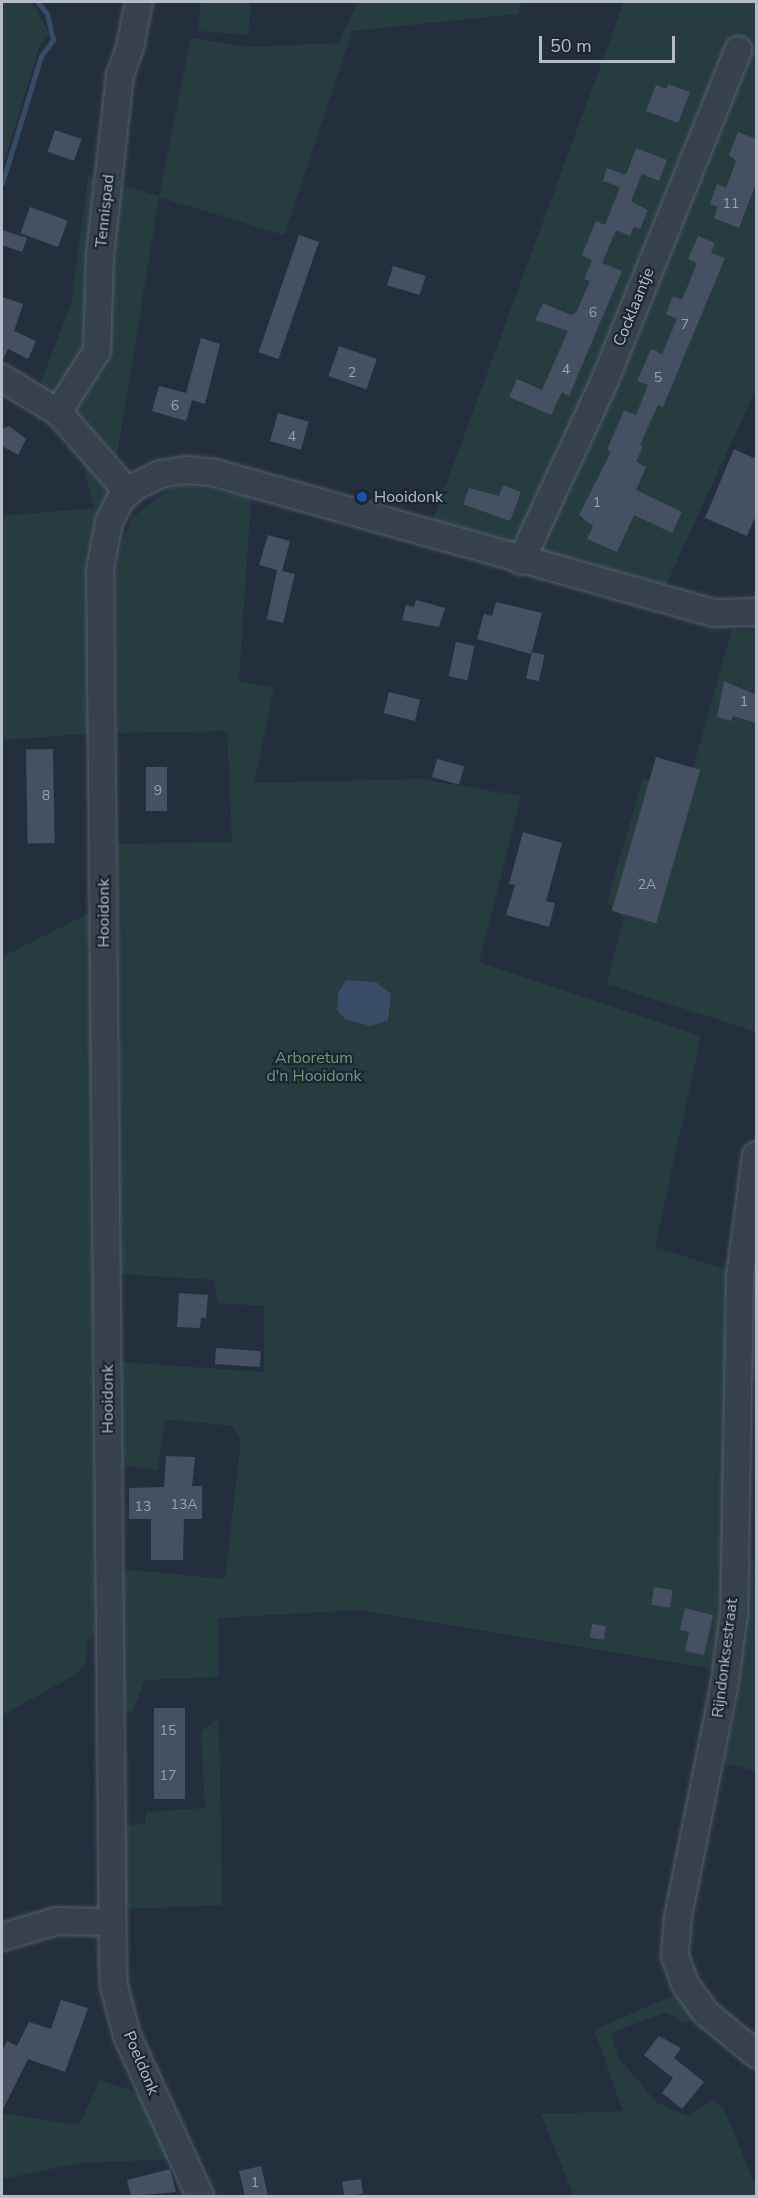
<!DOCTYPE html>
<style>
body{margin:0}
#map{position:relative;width:758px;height:2198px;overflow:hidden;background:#242f3e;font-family:"Nunito Sans",sans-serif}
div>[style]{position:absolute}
.green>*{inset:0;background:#263c3f}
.water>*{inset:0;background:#394c67}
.stream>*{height:5px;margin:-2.5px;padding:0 2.5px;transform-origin:2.5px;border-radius:2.5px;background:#394c67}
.building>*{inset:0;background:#455162;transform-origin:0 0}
.roads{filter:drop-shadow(0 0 2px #565f6c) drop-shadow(0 0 2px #565f6c)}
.minor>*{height:26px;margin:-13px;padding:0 13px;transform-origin:13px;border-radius:13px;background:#38414e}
.dots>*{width:16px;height:16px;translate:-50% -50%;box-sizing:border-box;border:3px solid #1d2633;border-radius:50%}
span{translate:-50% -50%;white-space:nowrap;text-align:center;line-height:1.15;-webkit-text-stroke:4.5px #1d2633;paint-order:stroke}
.number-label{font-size:14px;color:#98a1af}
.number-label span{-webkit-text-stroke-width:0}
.street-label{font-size:16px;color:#b4bcc9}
.poi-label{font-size:16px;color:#b4bcc9}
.left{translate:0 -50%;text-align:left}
.park-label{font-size:16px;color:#6b9a76}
.frame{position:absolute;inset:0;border:3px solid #b4bcc9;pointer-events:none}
.scale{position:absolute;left:539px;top:36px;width:136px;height:27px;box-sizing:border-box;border:3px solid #b4bcc9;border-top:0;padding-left:8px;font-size:18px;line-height:21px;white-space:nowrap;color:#b4bcc9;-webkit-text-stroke:4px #1d2633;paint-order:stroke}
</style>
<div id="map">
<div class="green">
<div style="clip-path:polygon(2px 2px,32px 2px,50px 35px,40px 44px,2px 170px)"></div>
<div style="clip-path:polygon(201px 2px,251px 2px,248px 35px,198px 31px)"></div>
<div style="clip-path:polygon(358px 2px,522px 2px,518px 14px,352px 31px,284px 235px,159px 197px,116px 461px,38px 389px,71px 304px,88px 176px,159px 196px,191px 38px,251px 47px,338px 43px)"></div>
<div style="clip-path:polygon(624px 2px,756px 2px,756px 389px,666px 585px,433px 520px)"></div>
<div style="clip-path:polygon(78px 444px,109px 487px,108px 505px,91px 545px,97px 733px,2px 740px,2px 516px,94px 508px)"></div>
<div style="clip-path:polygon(185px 485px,251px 497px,239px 681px,274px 688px,254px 783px,420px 779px,521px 796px,479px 962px,701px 1036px,655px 1247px,728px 1270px,724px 1591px,715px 1669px,359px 1610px,218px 1618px,218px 1677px,145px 1680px,133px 1711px,124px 1713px,122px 1569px,225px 1579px,241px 1439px,232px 1426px,165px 1419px,158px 1470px,122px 1465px,121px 1362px,264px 1372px,264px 1306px,218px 1303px,214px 1280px,120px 1274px,118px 844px,232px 842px,227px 731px,117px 733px,115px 581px,121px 546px,133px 517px,167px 490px)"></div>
<div style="clip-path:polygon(732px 629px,756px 630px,756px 1032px,607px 984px,624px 918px,607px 902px,643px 778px,686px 793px)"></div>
<div style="clip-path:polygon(98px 909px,98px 1631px,87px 1642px,86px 1665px,75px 1675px,2px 1715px,2px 957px)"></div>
<div style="clip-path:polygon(756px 1232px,756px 1382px,751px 1380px,751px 1264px)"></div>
<div style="clip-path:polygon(749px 1557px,756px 1559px,756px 1771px,724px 1763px,736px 1706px,747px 1616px)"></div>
<div style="clip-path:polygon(219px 1717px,222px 1905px,126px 1909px,125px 1825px,145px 1824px,146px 1812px,205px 1808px,201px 1732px)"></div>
<div style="clip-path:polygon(676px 1994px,698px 2017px,685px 2024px,666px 2012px,611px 2033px,618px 2057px,656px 2102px,687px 2116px,714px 2100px,724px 2109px,756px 2187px,756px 2196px,574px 2196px,541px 2114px,623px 2111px,594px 2030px)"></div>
<div style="clip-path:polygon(100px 2080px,148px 2096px,174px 2159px,80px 2163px,2px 2179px,2px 2113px,79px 2125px)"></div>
</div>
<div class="water">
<div style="clip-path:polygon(346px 980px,376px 982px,391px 994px,388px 1020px,371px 1026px,346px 1020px,337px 1010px,338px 993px)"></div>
</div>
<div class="stream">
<div style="left:2px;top:183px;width:133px;rotate:-72.9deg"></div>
<div style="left:41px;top:56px;width:20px;rotate:-53deg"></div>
<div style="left:53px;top:40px;width:27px;rotate:-103deg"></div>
<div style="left:47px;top:14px;width:15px;rotate:-127deg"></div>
</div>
<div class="building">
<div style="clip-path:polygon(668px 84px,690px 92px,678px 123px,646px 111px,656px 85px,667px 89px)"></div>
<div style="left:55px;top:130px;width:28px;height:23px;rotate:19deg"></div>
<div style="clip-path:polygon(738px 132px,756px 139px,756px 183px,739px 228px,714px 218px,718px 207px,710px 204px,717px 184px,726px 188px,736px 161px,729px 155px)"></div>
<div style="clip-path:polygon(636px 148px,667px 160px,659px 181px,642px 174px,631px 201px,648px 210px,640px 229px,634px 227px,630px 236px,616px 230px,602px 263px,622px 271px,569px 396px,562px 392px,551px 415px,509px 397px,517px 379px,542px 390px,568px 331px,535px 320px,543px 303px,571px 315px,576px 313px,590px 281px,584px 279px,592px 260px,582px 255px,596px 221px,605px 225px,620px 187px,603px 181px,607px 168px,626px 175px)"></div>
<div style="left:30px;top:207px;width:40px;height:28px;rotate:20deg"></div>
<div style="clip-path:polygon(2px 230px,27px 238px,22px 252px,2px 245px)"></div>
<div style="left:299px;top:235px;width:21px;height:124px;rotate:19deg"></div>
<div style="clip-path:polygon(698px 236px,715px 243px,711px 253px,725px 258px,663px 407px,658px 405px,640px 445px,643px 446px,636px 462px,646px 467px,636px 490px,682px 512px,672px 533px,634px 515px,617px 552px,587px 539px,593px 526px,579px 515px,611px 452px,607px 450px,624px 410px,636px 415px,648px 385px,637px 381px,651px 349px,662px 354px,677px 319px,666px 314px,673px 296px,682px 300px,697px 263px,688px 259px)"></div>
<div style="left:393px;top:266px;width:34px;height:20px;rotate:17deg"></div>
<div style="clip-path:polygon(2px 297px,23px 304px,14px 331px,36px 341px,28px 359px,8px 349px,2px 361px)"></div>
<div style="clip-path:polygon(201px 338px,220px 344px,205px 404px,192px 400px,186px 421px,152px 411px,159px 386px,186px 393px)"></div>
<div style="left:339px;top:346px;width:40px;height:32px;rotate:19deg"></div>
<div style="left:278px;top:413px;width:32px;height:29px;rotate:16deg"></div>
<div style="clip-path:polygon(9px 426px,26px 439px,18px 455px,2px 446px,2px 429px)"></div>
<div style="clip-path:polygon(734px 449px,756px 459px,756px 515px,747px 536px,705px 518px)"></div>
<div style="clip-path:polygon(503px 485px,521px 492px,510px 521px,463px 504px,469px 488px,499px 496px)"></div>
<div style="clip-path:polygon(268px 535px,290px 541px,282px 571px,295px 574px,283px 623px,267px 619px,277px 570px,259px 565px)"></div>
<div style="clip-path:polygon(416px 600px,445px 608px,439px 627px,402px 620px,406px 605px,414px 607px)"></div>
<div style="clip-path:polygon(496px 602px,542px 613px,531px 654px,477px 639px,484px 614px,492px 616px)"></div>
<div style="left:456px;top:642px;width:19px;height:35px;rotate:12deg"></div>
<div style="left:532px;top:652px;width:13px;height:27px;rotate:13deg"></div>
<div style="clip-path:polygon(724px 681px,756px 695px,756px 723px,733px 716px,731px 721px,717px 717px)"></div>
<div style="left:389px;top:692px;width:32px;height:22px;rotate:14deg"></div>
<div style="left:53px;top:749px;width:94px;height:27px;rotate:89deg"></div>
<div style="left:656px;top:757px;width:46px;height:160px;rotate:16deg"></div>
<div style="left:437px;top:759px;width:28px;height:19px;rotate:15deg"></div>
<div style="left:146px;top:767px;width:21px;height:44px"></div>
<div style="clip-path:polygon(523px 832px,562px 843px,546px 901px,555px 903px,549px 927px,506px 915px,515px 885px,509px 884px)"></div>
<div style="clip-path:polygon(179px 1293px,208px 1295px,206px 1318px,201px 1318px,200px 1328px,177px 1327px)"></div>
<div style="left:216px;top:1348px;width:45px;height:16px;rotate:4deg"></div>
<div style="clip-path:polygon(166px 1456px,195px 1457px,192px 1486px,202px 1486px,202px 1519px,184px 1519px,183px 1560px,151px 1560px,151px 1519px,129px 1519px,129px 1488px,164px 1487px)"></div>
<div style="left:654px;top:1587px;width:19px;height:18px;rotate:9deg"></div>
<div style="clip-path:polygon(685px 1608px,713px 1615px,704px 1655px,685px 1651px,689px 1632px,680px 1630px)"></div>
<div style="left:592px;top:1624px;width:14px;height:14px;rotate:8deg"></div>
<div style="left:154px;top:1708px;width:31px;height:91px"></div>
<div style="clip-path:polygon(61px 2000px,88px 2008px,65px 2072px,28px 2059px,2px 2111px,2px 2051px,7px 2041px,17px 2046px,29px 2022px,51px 2029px)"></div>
<div style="clip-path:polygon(659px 2036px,681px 2048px,674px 2058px,704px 2082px,682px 2109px,662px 2093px,673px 2078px,644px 2055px)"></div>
<div style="clip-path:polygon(261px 2166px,268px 2196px,245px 2196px,239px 2171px)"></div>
<div style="clip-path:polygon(170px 2169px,176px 2192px,131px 2196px,127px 2180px)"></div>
<div style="left:361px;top:2179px;width:15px;height:19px;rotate:82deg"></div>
</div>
<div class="roads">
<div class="minor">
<div style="left:2px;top:378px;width:66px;rotate:31.3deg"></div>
<div style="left:58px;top:412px;width:106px;rotate:48.8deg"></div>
<div style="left:58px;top:412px;width:72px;rotate:-57.4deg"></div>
<div style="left:97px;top:351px;width:95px;rotate:-88.2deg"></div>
<div style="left:100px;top:256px;width:182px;rotate:-83.7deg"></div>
<div style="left:120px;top:75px;width:30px;rotate:-70deg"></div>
<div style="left:130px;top:47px;width:46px;rotate:-78.7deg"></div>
<div style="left:521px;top:561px;width:200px;rotate:-65.1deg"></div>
<div style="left:605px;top:380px;width:356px;rotate:-68deg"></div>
<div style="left:756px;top:1155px;width:123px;rotate:97.5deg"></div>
<div style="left:740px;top:1277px;width:337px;rotate:91deg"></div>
<div style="left:734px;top:1614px;width:74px;rotate:97.8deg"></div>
<div style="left:724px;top:1687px;width:236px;rotate:101.3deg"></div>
<div style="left:678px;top:1918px;width:38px;rotate:95deg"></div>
<div style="left:675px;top:1956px;width:30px;rotate:70deg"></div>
<div style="left:685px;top:1984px;width:36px;rotate:54deg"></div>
<div style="left:706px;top:2013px;width:65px;rotate:39.4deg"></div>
<div style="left:2px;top:1937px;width:57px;rotate:-16.2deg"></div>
<div style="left:57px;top:1921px;width:55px;rotate:1deg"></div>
<div style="left:200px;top:2196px;width:176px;rotate:-114.5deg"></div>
<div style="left:127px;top:2036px;width:52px;rotate:-104.6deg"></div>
<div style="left:114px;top:1986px;width:22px;rotate:-93deg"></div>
<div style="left:113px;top:1964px;width:1393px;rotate:-90.53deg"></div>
<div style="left:100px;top:571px;width:50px;rotate:-79.6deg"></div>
<div style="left:109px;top:522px;width:25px;rotate:-63deg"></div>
<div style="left:120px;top:500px;width:21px;rotate:-41deg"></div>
<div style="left:136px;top:486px;width:28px;rotate:-26deg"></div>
<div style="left:161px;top:474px;width:26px;rotate:-9deg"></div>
<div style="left:187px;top:470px;width:28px;rotate:6deg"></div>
<div style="left:215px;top:473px;width:518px;rotate:15.67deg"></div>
<div style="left:714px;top:613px;width:42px;rotate:-1.4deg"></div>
</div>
</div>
<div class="dots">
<div style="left:362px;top:497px;background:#1a4fb4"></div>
</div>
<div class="number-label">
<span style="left:731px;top:204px">11</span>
<span style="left:593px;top:313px">6</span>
<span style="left:685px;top:325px">7</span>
<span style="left:566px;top:370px">4</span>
<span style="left:352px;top:373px">2</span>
<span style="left:658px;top:378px">5</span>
<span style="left:175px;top:406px">6</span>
<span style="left:292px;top:437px">4</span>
<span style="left:597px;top:503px">1</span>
<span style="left:744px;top:702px">1</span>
<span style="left:158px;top:791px">9</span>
<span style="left:46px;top:796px">8</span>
<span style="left:647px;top:885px">2A</span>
<span style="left:184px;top:1505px">13A</span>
<span style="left:143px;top:1507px">13</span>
<span style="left:168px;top:1731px">15</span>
<span style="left:168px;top:1776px">17</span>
<span style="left:255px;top:2183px">1</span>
</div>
<div class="street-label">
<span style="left:105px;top:211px;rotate:-84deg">Tennispad</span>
<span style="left:634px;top:307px;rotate:-68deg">Cocklaantje</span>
<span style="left:104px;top:913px;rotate:-90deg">Hooidonk</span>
<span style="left:108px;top:1399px;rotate:-90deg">Hooidonk</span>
<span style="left:725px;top:1658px;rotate:-83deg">Rijndonksestraat</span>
<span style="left:141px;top:2063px;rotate:67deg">Poeldonk</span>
</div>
<div class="poi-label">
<span class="left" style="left:374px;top:497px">Hooidonk</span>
</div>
<div class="park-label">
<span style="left:314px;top:1067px">Arboretum<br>d'n Hooidonk</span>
</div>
<div class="frame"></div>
<div class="scale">50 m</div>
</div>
